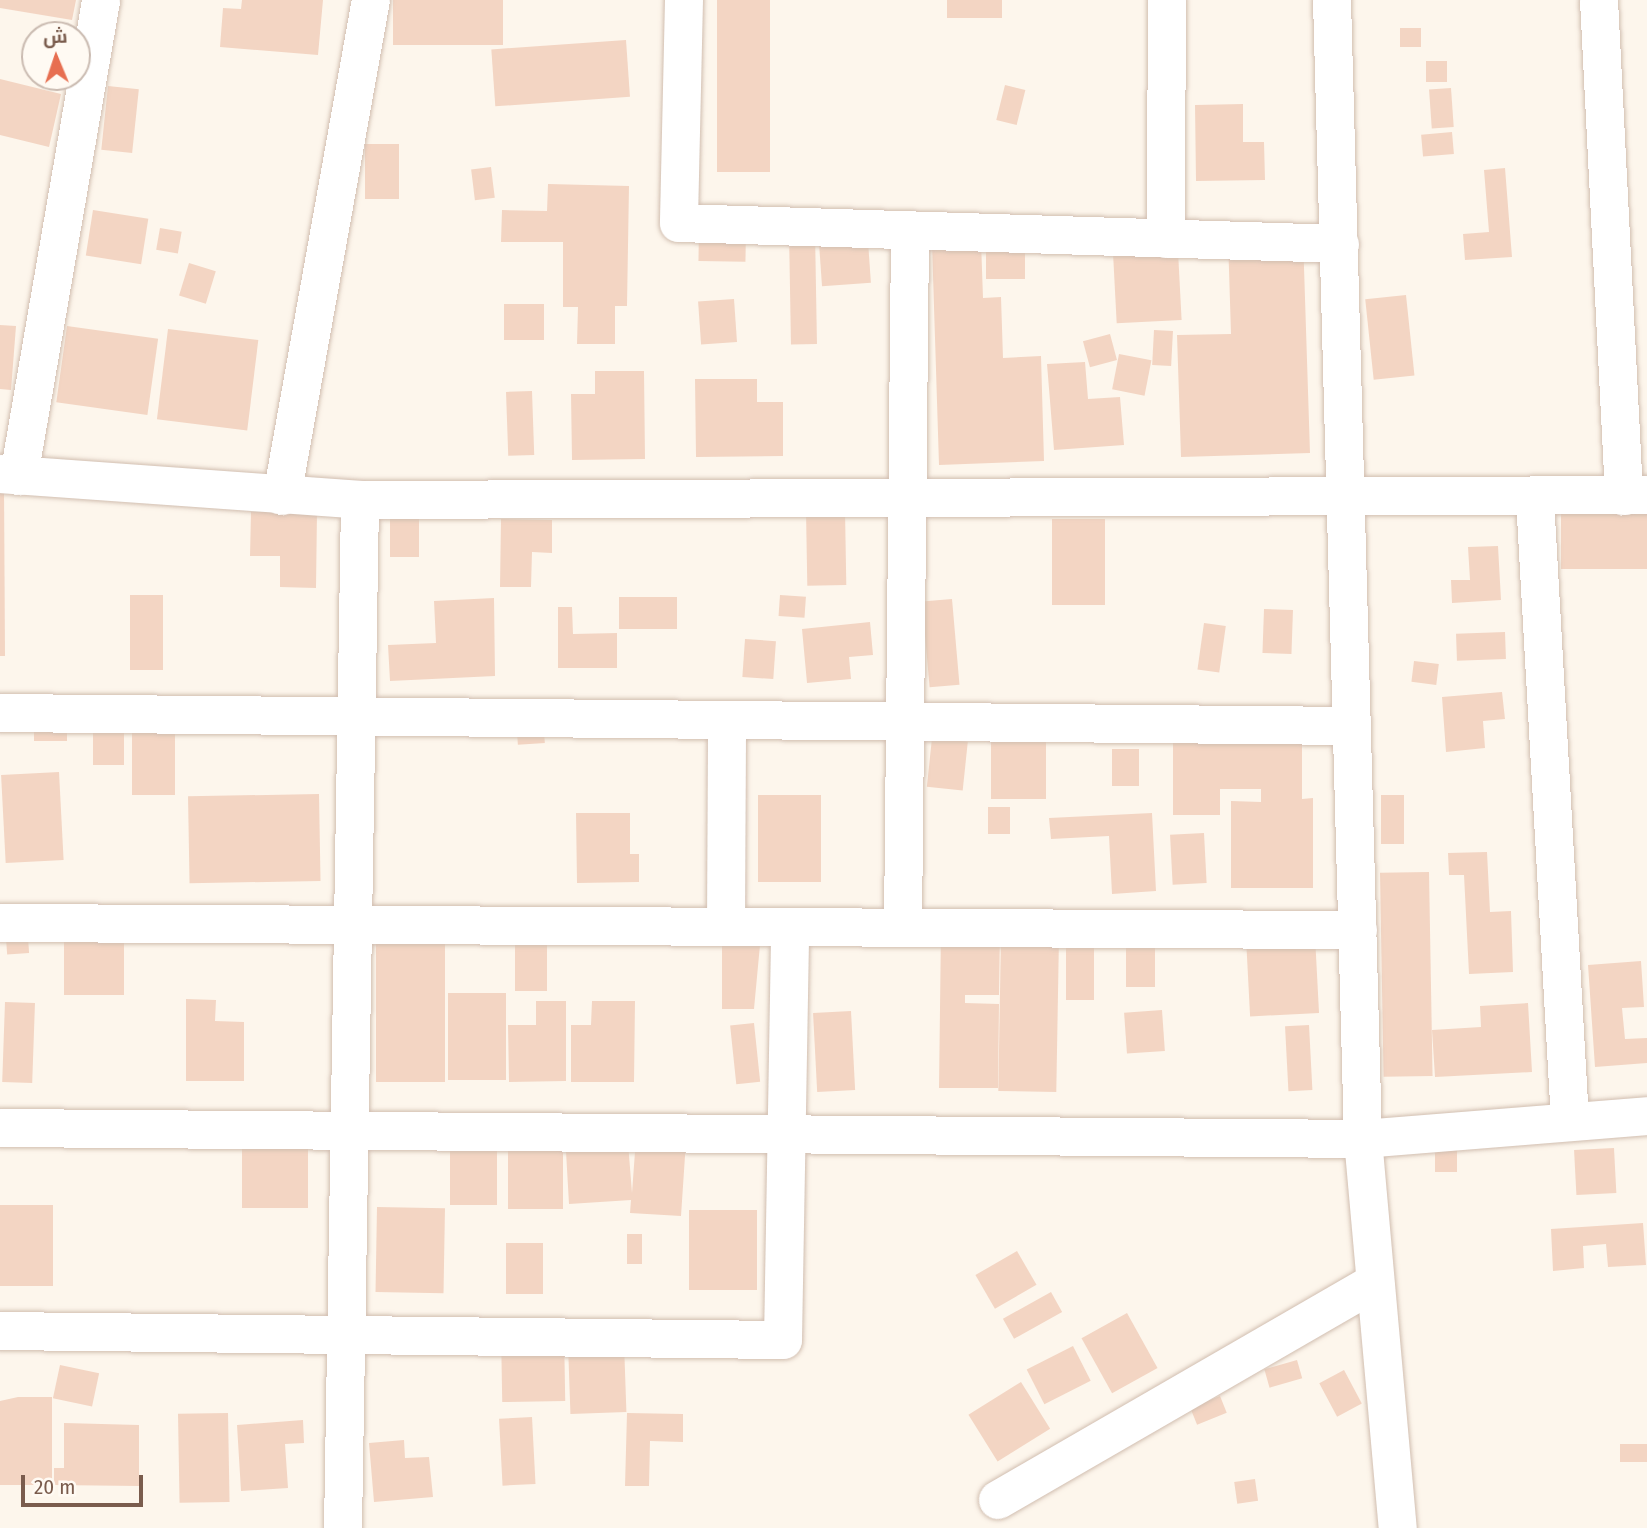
<!DOCTYPE html>
<meta charset="utf-8">
<style>
body{margin:0}
#map{position:relative;width:1647px;height:1528px;overflow:hidden;background:#fdf6ec;font-family:"Fira Sans Condensed",Cairo,sans-serif}
div>[style]{position:absolute}
.building>*{inset:0;background:#f3d5c3;transform-origin:0 0}
.roads{filter:drop-shadow(0 0 2px #d1beb0) drop-shadow(0 0 2px #d1beb0)}
.minor>*{height:38px;margin:-19px;padding:0 19px;transform-origin:19px;border-radius:19px;background:#fff}
span{translate:-50% -50%;white-space:nowrap;text-align:center;line-height:1.15;-webkit-text-stroke:5px #fffaf3;paint-order:stroke}
.north{position:absolute;left:21px;top:21px;width:70px;height:70px;box-sizing:border-box;background:#fffaf3;border:2px solid #cabbb1;border-radius:50%;rotate:358deg;font-size:19px;font-weight:700;line-height:28px;text-align:center;color:#7a5c4d}
.north::after{content:'';display:block;margin:auto;width:24px;height:32px;background:#e76f51;clip-path:polygon(50% 0,100% 100%,50% 72%,0 100%)}
.scale{position:absolute;left:21px;top:1475px;width:122px;height:32px;box-sizing:border-box;border:4px solid #7a5c4d;border-top:0;padding-left:9px;font-size:21px;line-height:24px;white-space:nowrap;color:#7a5c4d;-webkit-text-stroke:5px #fffaf3;paint-order:stroke}
</style>
<div id="map">
<div class="building">
<div style="clip-path:polygon(0 0,76px 0,72px 20px,0 8px)"></div>
<div style="clip-path:polygon(242px 0,323px 0,318px 55px,220px 47px,223px 8px,241px 9px)"></div>
<div style="left:393px;top:0;width:110px;height:45px"></div>
<div style="left:717px;top:0;width:53px;height:172px"></div>
<div style="left:947px;top:0;width:55px;height:18px"></div>
<div style="left:1400px;top:28px;width:21px;height:19px"></div>
<div style="left:626px;top:40px;width:57px;height:135px;rotate:86deg"></div>
<div style="left:1426px;top:61px;width:21px;height:21px"></div>
<div style="clip-path:polygon(0 79px,61px 94px,49px 147px,0 135px)"></div>
<div style="left:1005px;top:85px;width:21px;height:36px;rotate:14deg"></div>
<div style="left:108px;top:86px;width:31px;height:64px;rotate:6deg"></div>
<div style="left:1451px;top:88px;width:39px;height:22px;rotate:86deg"></div>
<div style="clip-path:polygon(1243px 104px,1243px 142px,1264px 142px,1265px 180px,1196px 181px,1195px 105px)"></div>
<div style="left:1452px;top:132px;width:22px;height:31px;rotate:85deg"></div>
<div style="left:399px;top:144px;width:55px;height:34px;rotate:90deg"></div>
<div style="left:491px;top:167px;width:31px;height:20px;rotate:83deg"></div>
<div style="clip-path:polygon(1505px 168px,1512px 257px,1465px 260px,1463px 234px,1489px 232px,1484px 170px)"></div>
<div style="clip-path:polygon(548px 184px,629px 186px,627px 306px,615px 306px,615px 344px,577px 344px,578px 307px,563px 307px,563px 242px,501px 242px,502px 210px,547px 211px)"></div>
<div style="left:93px;top:210px;width:56px;height:46px;rotate:9deg"></div>
<div style="left:867px;top:227px;width:56px;height:49px;rotate:86deg"></div>
<div style="left:160px;top:228px;width:22px;height:22px;rotate:10deg"></div>
<div style="left:699px;top:229px;width:47px;height:32px;rotate:1deg"></div>
<div style="left:815px;top:231px;width:113px;height:26px;rotate:89deg"></div>
<div style="left:1177px;top:232px;width:88px;height:65px;rotate:87deg"></div>
<div style="clip-path:polygon(1303px 236px,1310px 453px,1181px 457px,1177px 335px,1231px 334px,1228px 238px)"></div>
<div style="clip-path:polygon(981px 241px,983px 298px,1001px 297px,1003px 358px,1041px 356px,1044px 461px,939px 465px,932px 243px)"></div>
<div style="left:986px;top:246px;width:39px;height:33px"></div>
<div style="left:189px;top:263px;width:28px;height:34px;rotate:17deg"></div>
<div style="left:1406px;top:295px;width:81px;height:41px;rotate:84deg"></div>
<div style="left:734px;top:299px;width:43px;height:36px;rotate:86deg"></div>
<div style="left:504px;top:304px;width:40px;height:36px"></div>
<div style="clip-path:polygon(0 325px,16px 326px,11px 390px,0 389px)"></div>
<div style="left:67px;top:326px;width:92px;height:77px;rotate:8deg"></div>
<div style="left:168px;top:329px;width:91px;height:91px;rotate:7deg"></div>
<div style="left:1154px;top:330px;width:19px;height:35px;rotate:3deg"></div>
<div style="left:1110px;top:334px;width:27px;height:28px;rotate:75deg"></div>
<div style="left:1119px;top:354px;width:33px;height:36px;rotate:11deg"></div>
<div style="clip-path:polygon(1085px 362px,1088px 399px,1120px 397px,1124px 445px,1054px 450px,1047px 364px)"></div>
<div style="clip-path:polygon(595px 371px,644px 371px,645px 459px,572px 460px,571px 394px,595px 394px)"></div>
<div style="clip-path:polygon(695px 379px,757px 379px,757px 402px,783px 402px,783px 456px,696px 457px)"></div>
<div style="left:532px;top:391px;width:64px;height:26px;rotate:88deg"></div>
<div style="clip-path:polygon(0 484px,4px 484px,5px 656px,0 656px)"></div>
<div style="left:1647px;top:505px;width:64px;height:86px;rotate:90deg"></div>
<div style="left:845px;top:510px;width:75px;height:39px;rotate:89deg"></div>
<div style="clip-path:polygon(251px 512px,317px 512px,316px 588px,280px 587px,280px 556px,250px 556px)"></div>
<div style="left:390px;top:518px;width:29px;height:39px"></div>
<div style="clip-path:polygon(501px 519px,552px 520px,552px 553px,532px 552px,531px 587px,500px 587px)"></div>
<div style="left:1052px;top:519px;width:53px;height:86px"></div>
<div style="clip-path:polygon(1498px 546px,1501px 600px,1452px 603px,1451px 580px,1470px 580px,1468px 547px)"></div>
<div style="left:130px;top:595px;width:33px;height:75px"></div>
<div style="left:780px;top:595px;width:26px;height:21px;rotate:4deg"></div>
<div style="left:619px;top:597px;width:58px;height:32px"></div>
<div style="clip-path:polygon(494px 598px,495px 676px,390px 681px,388px 645px,436px 643px,434px 601px)"></div>
<div style="left:952px;top:599px;width:86px;height:30px;rotate:85deg"></div>
<div style="clip-path:polygon(558px 607px,572px 607px,573px 634px,617px 633px,617px 668px,558px 668px)"></div>
<div style="left:1264px;top:609px;width:29px;height:44px;rotate:2deg"></div>
<div style="clip-path:polygon(870px 622px,873px 655px,849px 657px,851px 679px,807px 683px,802px 629px)"></div>
<div style="left:1204px;top:623px;width:22px;height:47px;rotate:8deg"></div>
<div style="left:1505px;top:632px;width:27px;height:49px;rotate:88deg"></div>
<div style="left:745px;top:639px;width:31px;height:38px;rotate:4deg"></div>
<div style="left:1414px;top:661px;width:25px;height:21px;rotate:7deg"></div>
<div style="clip-path:polygon(1502px 692px,1505px 719px,1483px 721px,1485px 748px,1446px 752px,1442px 697px)"></div>
<div style="left:34px;top:705px;width:33px;height:36px"></div>
<div style="left:93px;top:706px;width:31px;height:59px"></div>
<div style="left:543px;top:717px;width:26px;height:27px;rotate:86deg"></div>
<div style="left:132px;top:731px;width:43px;height:64px"></div>
<div style="clip-path:polygon(1173px 731px,1302px 731px,1302px 799px,1313px 798px,1313px 888px,1231px 888px,1231px 801px,1261px 802px,1261px 789px,1220px 789px,1220px 815px,1173px 815px)"></div>
<div style="left:991px;top:736px;width:55px;height:63px"></div>
<div style="left:932px;top:738px;width:36px;height:49px;rotate:6deg"></div>
<div style="left:1112px;top:749px;width:27px;height:37px"></div>
<div style="left:59px;top:772px;width:88px;height:58px;rotate:87deg"></div>
<div style="left:319px;top:794px;width:87px;height:131px;rotate:89deg"></div>
<div style="left:758px;top:795px;width:63px;height:87px"></div>
<div style="left:1381px;top:795px;width:23px;height:49px"></div>
<div style="left:988px;top:807px;width:22px;height:27px"></div>
<div style="clip-path:polygon(576px 813px,630px 813px,630px 854px,639px 854px,639px 882px,577px 883px)"></div>
<div style="clip-path:polygon(1152px 813px,1156px 891px,1112px 894px,1109px 836px,1051px 839px,1049px 818px)"></div>
<div style="left:1204px;top:833px;width:50px;height:34px;rotate:87deg"></div>
<div style="clip-path:polygon(1487px 852px,1490px 912px,1511px 911px,1513px 972px,1469px 974px,1464px 875px,1449px 875px,1448px 853px)"></div>
<div style="left:1429px;top:872px;width:204px;height:49px;rotate:89deg"></div>
<div style="left:64px;top:917px;width:60px;height:78px"></div>
<div style="left:376px;top:918px;width:69px;height:164px"></div>
<div style="left:515px;top:920px;width:32px;height:71px"></div>
<div style="left:27px;top:923px;width:30px;height:22px;rotate:86deg"></div>
<div style="clip-path:polygon(941px 929px,1000px 930px,999px 995px,965px 995px,965px 1003px,999px 1004px,998px 1088px,939px 1088px)"></div>
<div style="left:1126px;top:933px;width:29px;height:54px"></div>
<div style="clip-path:polygon(722px 934px,761px 934px,754px 1009px,722px 1009px)"></div>
<div style="left:1059px;top:936px;width:156px;height:58px;rotate:91deg"></div>
<div style="left:1315px;top:936px;width:77px;height:69px;rotate:87deg"></div>
<div style="left:1066px;top:937px;width:28px;height:63px"></div>
<div style="clip-path:polygon(1641px 961px,1644px 1007px,1622px 1008px,1625px 1039px,1647px 1038px,1647px 1063px,1595px 1067px,1588px 965px)"></div>
<div style="left:448px;top:993px;width:58px;height:87px"></div>
<div style="clip-path:polygon(186px 999px,216px 1000px,215px 1021px,244px 1022px,244px 1081px,186px 1081px)"></div>
<div style="clip-path:polygon(536px 1001px,566px 1001px,566px 1081px,509px 1082px,508px 1025px,536px 1025px)"></div>
<div style="clip-path:polygon(592px 1001px,635px 1001px,634px 1082px,571px 1082px,571px 1025px,591px 1025px)"></div>
<div style="left:5px;top:1002px;width:30px;height:80px;rotate:2deg"></div>
<div style="clip-path:polygon(1528px 1003px,1532px 1072px,1435px 1077px,1432px 1030px,1481px 1027px,1480px 1006px)"></div>
<div style="left:1162px;top:1010px;width:41px;height:38px;rotate:86deg"></div>
<div style="left:851px;top:1011px;width:79px;height:38px;rotate:87deg"></div>
<div style="left:754px;top:1023px;width:59px;height:24px;rotate:84deg"></div>
<div style="left:1309px;top:1025px;width:65px;height:24px;rotate:87deg"></div>
<div style="clip-path:polygon(627px 1130px,632px 1193px,636px 1138px,686px 1141px,681px 1216px,630px 1213px,631px 1200px,569px 1204px,565px 1134px)"></div>
<div style="left:508px;top:1131px;width:55px;height:78px"></div>
<div style="left:242px;top:1134px;width:66px;height:74px"></div>
<div style="left:450px;top:1140px;width:47px;height:65px"></div>
<div style="left:1457px;top:1145px;width:27px;height:22px;rotate:90deg"></div>
<div style="left:1614px;top:1148px;width:45px;height:40px;rotate:87deg"></div>
<div style="left:0;top:1205px;width:53px;height:81px"></div>
<div style="left:377px;top:1207px;width:68px;height:85px;rotate:1deg"></div>
<div style="left:689px;top:1210px;width:68px;height:80px"></div>
<div style="clip-path:polygon(1643px 1223px,1646px 1265px,1608px 1267px,1606px 1244px,1583px 1246px,1584px 1268px,1553px 1271px,1551px 1229px)"></div>
<div style="left:627px;top:1234px;width:15px;height:30px"></div>
<div style="left:543px;top:1243px;width:51px;height:37px;rotate:90deg"></div>
<div style="left:1017px;top:1251px;width:39px;height:48px;rotate:60deg"></div>
<div style="left:1051px;top:1292px;width:23px;height:55px;rotate:61deg"></div>
<div style="left:1127px;top:1313px;width:63px;height:52px;rotate:61deg"></div>
<div style="left:564px;top:1331px;width:70px;height:63px;rotate:89deg"></div>
<div style="left:624px;top:1343px;width:69px;height:56px;rotate:88deg"></div>
<div style="left:1073px;top:1346px;width:39px;height:52px;rotate:63deg"></div>
<div style="left:1297px;top:1360px;width:19px;height:34px;rotate:74deg"></div>
<div style="left:60px;top:1365px;width:40px;height:34px;rotate:12deg"></div>
<div style="left:1344px;top:1370px;width:38px;height:28px;rotate:62deg"></div>
<div style="left:1021px;top:1382px;width:55px;height:62px;rotate:58deg"></div>
<div style="left:1220px;top:1396px;width:18px;height:32px;rotate:68deg"></div>
<div style="clip-path:polygon(18px 1397px,52px 1397px,52px 1485px,0 1485px,0 1401px)"></div>
<div style="left:228px;top:1413px;width:89px;height:50px;rotate:89deg"></div>
<div style="clip-path:polygon(627px 1413px,683px 1414px,683px 1442px,650px 1441px,649px 1486px,625px 1486px)"></div>
<div style="left:532px;top:1417px;width:67px;height:33px;rotate:87deg"></div>
<div style="clip-path:polygon(303px 1420px,304px 1443px,285px 1444px,288px 1488px,241px 1491px,237px 1425px)"></div>
<div style="clip-path:polygon(64px 1423px,139px 1425px,139px 1486px,54px 1485px,54px 1468px,64px 1468px)"></div>
<div style="clip-path:polygon(404px 1440px,405px 1458px,429px 1457px,433px 1497px,374px 1502px,369px 1443px)"></div>
<div style="left:1647px;top:1444px;width:18px;height:27px;rotate:90deg"></div>
<div style="left:1255px;top:1479px;width:22px;height:21px;rotate:82deg"></div>
</div>
<div class="roads">
<div class="minor">
<div style="left:684px;top:0;width:223px;rotate:91.3deg"></div>
<div style="left:679px;top:223px;width:661px;rotate:1.82deg"></div>
<div style="left:1332px;top:0;width:1139px;rotate:88.44deg"></div>
<div style="left:1363px;top:1139px;width:391px;rotate:84.9deg"></div>
<div style="left:1599px;top:0;width:497px;rotate:87.1deg"></div>
<div style="left:1166px;top:239px;width:239px;rotate:-89.8deg"></div>
<div style="left:0;top:474px;width:361px;rotate:4.1deg"></div>
<div style="left:360px;top:500px;width:1287px;rotate:-0.22deg"></div>
<div style="left:19px;top:476px;width:483px;rotate:-80.2deg"></div>
<div style="left:282px;top:496px;width:504px;rotate:-79.83deg"></div>
<div style="left:1535px;top:499px;width:623px;rotate:86.78deg"></div>
<div style="left:0;top:713px;width:1352px;rotate:0.55deg"></div>
<div style="left:0;top:923px;width:1358px;rotate:0.3deg"></div>
<div style="left:726px;top:926px;width:206px;rotate:-89.7deg"></div>
<div style="left:903px;top:927px;width:697px;rotate:-89.42deg"></div>
<div style="left:0;top:1128px;width:1363px;rotate:0.46deg"></div>
<div style="left:1363px;top:1139px;width:285px;rotate:-4.6deg"></div>
<div style="left:0;top:1331px;width:783px;rotate:0.66deg"></div>
<div style="left:783px;top:1340px;width:413px;rotate:-89deg"></div>
<div style="left:998px;top:1500px;width:435px;rotate:-30deg"></div>
<div style="left:343px;top:1528px;width:1028px;rotate:-89.05deg"></div>
</div>
</div>
<div class="north">ش</div>
<div class="scale">20 m</div>
</div>
